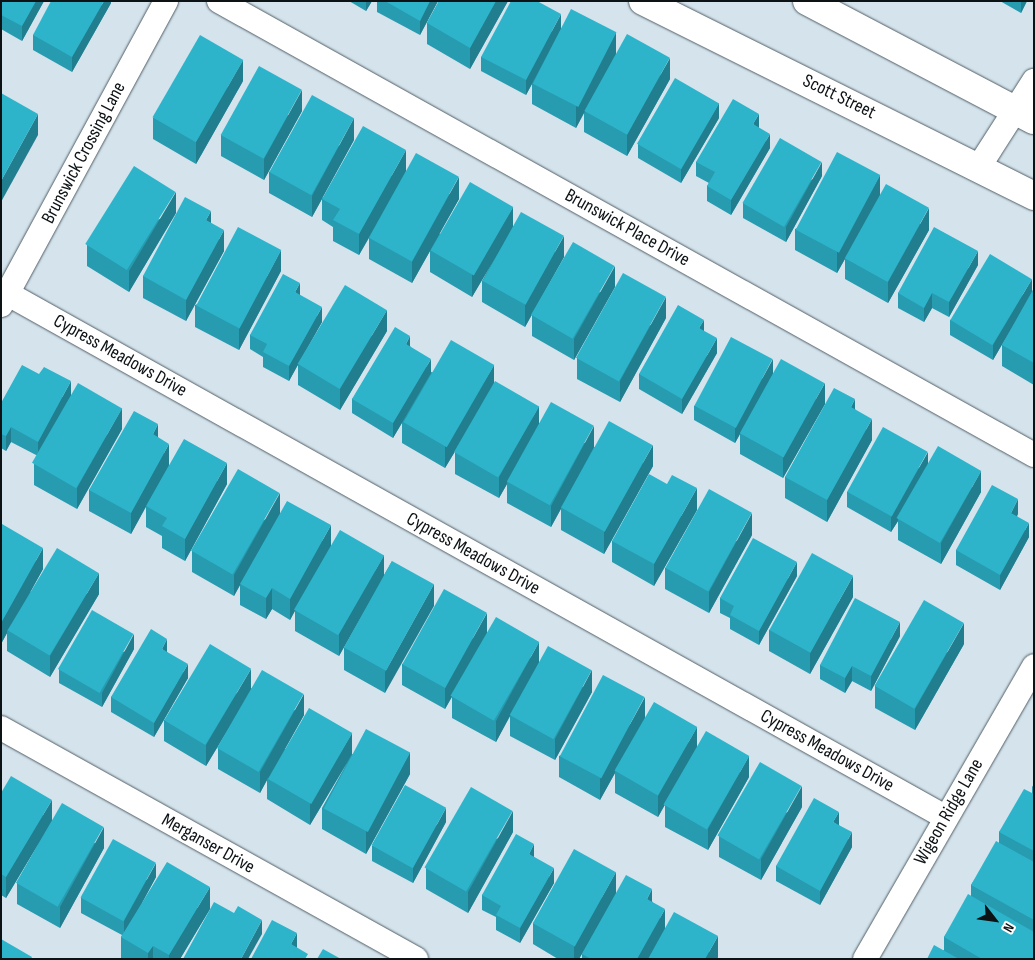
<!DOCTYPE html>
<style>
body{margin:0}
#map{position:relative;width:1035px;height:960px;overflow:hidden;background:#d4e3ec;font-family:"Sofia Sans Condensed",sans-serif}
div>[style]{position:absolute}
.roads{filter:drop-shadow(0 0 1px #515e65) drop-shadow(0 0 1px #515e65)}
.street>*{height:24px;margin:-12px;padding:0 12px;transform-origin:12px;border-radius:12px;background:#fff}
.secondary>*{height:28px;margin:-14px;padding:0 14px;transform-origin:14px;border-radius:14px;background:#fff}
.wall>*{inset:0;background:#279baf}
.shaded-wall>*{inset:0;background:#207e8e}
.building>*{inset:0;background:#2db4cb;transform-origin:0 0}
span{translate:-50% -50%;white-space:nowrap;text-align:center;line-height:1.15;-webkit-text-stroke:4.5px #fff;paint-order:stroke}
.street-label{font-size:19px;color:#0d1215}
.frame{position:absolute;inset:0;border:2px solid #0d1215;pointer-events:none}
.north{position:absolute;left:970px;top:895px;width:50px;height:50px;-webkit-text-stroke:4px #fff;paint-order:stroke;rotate:120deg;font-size:14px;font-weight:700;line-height:20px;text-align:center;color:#0d1215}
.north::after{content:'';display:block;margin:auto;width:18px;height:22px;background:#0d1215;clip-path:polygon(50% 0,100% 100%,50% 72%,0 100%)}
</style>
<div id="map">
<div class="roads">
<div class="street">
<div style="left:219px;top:1px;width:933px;rotate:29.12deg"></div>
<div style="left:980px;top:165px;width:100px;rotate:-57.3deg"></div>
<div style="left:1px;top:290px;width:1081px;rotate:29.17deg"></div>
<div style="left:1px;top:305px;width:346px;rotate:-61.5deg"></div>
<div style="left:1px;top:728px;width:475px;rotate:29.1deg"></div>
<div style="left:865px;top:959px;width:338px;rotate:-60deg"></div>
</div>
<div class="secondary">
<div style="left:643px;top:1px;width:437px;rotate:26.5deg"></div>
<div style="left:807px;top:1px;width:256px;rotate:27.7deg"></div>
</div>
</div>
<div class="wall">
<div style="clip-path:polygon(1px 1px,44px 1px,22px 41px,1px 29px)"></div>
<div style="clip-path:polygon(111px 1px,111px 3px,72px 72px,33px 50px,33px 35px)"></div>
<div style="clip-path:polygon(349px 1px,372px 1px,366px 11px)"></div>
<div style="clip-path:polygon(377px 1px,438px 1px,420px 35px,377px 12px)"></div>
<div style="clip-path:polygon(439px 1px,508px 1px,470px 69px,427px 44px,427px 23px)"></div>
<div style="clip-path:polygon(1000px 1px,1027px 1px,1021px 13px)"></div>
<div style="clip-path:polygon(561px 28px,670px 79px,627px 156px,584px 132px,584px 112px,576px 128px,532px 104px,532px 84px,526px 95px,481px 71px,481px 57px)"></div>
<div style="clip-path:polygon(243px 81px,196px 164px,153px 139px,153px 118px)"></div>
<div style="clip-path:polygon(302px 111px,264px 180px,221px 156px,221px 135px)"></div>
<div style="clip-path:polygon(719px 118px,681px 183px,638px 158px,638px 144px)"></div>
<div style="clip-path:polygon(759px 128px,770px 148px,731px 215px,707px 201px,707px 186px,709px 183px,696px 176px,696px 162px)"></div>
<div style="clip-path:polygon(354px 140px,322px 198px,406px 171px,459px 199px,439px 234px,513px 226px,564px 257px,525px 327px,482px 302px,482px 281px,494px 259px,472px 297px,430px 272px,430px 251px,412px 283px,369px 259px,369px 238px,359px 255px,333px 241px,333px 227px,322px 220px,322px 199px,312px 217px,269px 193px,269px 172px)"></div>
<div style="clip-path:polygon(822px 176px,786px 242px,743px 218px,743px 203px)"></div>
<div style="clip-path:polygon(880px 196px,929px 230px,888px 303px,845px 279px,845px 259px,837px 273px,795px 250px,795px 229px)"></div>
<div style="clip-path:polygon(176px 213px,129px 292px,87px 266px,87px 245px)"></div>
<div style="clip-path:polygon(211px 223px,224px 251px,186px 321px,143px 298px,143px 276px)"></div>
<div style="clip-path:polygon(978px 265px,949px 317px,932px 308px,924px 322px,898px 308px,898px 293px)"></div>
<div style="clip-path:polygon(281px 271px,239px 350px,195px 327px,195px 305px)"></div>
<div style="clip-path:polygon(615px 287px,574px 360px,532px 336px,532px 315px)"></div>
<div style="clip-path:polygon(1034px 288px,1034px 385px,1002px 366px,1002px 345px,1012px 327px,993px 360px,950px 335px,950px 320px,1032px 292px)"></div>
<div style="clip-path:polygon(300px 295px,322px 322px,302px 357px,387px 331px,340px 410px,298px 385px,298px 364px,289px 381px,263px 367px,263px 357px,250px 349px,250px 335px)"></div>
<div style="clip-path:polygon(666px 318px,620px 402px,577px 379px,577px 358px)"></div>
<div style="clip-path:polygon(410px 346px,431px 372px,494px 384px,539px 423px,594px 447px,653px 466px,604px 554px,561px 530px,561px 509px,551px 527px,507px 503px,507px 484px,499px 498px,455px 474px,455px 453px,473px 421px,445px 468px,402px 443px,402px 423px,393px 438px,352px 413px,352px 399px)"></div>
<div style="clip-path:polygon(717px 353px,682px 414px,639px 389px,639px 374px)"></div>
<div style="clip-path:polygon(773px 374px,825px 404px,783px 478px,740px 454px,740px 434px,735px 443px,694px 420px,694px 406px)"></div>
<div style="clip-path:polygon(71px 396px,38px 456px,11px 442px,6px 451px,1px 448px,1px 403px)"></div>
<div style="clip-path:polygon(855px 409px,872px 440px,827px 522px,785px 498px,785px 477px)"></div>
<div style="clip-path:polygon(122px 429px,77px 509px,34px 485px,34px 464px)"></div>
<div style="clip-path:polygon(158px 437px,169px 465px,227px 484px,185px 561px,162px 548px,162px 536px,146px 527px,146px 506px,131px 534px,89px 511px,89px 490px)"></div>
<div style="clip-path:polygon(928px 465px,981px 492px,941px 564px,898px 540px,898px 521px,891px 532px,847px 507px,847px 492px)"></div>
<div style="clip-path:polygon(697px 510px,654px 586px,612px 562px,612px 541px)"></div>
<div style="clip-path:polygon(280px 513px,331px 546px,384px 575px,392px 561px,385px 693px,344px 670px,344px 648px,372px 597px,339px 656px,295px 631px,295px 610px,290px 620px,272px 609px,266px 619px,240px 605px,240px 584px,234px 596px,192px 572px,192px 551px)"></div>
<div style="clip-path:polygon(1018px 514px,1017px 516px,1029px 537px,1000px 590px,956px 565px,956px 550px)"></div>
<div style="clip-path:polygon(1px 525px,43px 569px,30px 592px,99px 594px,50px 677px,7px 651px,7px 633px,1px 644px)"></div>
<div style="clip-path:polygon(752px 535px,709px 613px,665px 589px,665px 568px)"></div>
<div style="clip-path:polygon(797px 576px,759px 645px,730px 629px,730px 618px,720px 613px,720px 598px)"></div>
<div style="clip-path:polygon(853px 597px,810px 674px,769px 651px,769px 630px)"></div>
<div style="clip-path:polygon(487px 633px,592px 692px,555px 760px,510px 736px,510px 715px,496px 742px,452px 718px,452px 697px,461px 681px,445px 709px,402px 685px,402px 664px)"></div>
<div style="clip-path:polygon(900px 636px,871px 691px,852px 681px,845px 693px,820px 679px,820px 665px)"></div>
<div style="clip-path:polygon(964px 644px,915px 730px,875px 708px,875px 686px)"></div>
<div style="clip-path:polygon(134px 649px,102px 707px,59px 683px,59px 669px)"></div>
<div style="clip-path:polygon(167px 652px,188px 678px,154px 737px,111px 712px,111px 697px)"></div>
<div style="clip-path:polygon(251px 688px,304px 715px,285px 749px,352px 754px,410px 774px,366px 854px,322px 829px,322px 808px,347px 763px,310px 825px,267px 799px,267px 780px,260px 793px,218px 769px,218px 748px,229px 728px,206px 766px,164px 741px,164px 720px)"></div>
<div style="clip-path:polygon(645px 718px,697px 747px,749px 777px,708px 850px,665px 827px,665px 805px,673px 790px,658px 817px,615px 793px,615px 773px,600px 800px,559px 777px,559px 756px)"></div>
<div style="clip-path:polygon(1034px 784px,1034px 959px,927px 959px,944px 950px,944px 937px,971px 896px,971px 885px,999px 843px,999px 832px,1032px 793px,1032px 787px)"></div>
<div style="clip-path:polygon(1px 793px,104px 848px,60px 928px,17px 904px,17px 883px,40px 841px,6px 898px,1px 895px)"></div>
<div style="clip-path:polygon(802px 807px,761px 880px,719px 857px,719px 836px)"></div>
<div style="clip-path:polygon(446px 822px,413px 883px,372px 861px,372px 846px)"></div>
<div style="clip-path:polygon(839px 825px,852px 847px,820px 905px,776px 881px,776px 866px)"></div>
<div style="clip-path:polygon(513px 832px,468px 913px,426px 889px,426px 868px)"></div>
<div style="clip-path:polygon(534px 857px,554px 883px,520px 943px,496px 930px,496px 917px,482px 910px,482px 895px)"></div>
<div style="clip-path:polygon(156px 877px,142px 903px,210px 909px,180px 959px,122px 959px,121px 958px,121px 937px,122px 935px,81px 913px,81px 898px)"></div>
<div style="clip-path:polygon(616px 893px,652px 901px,665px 928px,718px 957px,717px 959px,582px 959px,582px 954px,602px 918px,579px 959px,558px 959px,533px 944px,533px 923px)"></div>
</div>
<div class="shaded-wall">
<div style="clip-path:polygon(36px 1px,44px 1px,22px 41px,22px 26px)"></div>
<div style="clip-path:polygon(104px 1px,111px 1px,111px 3px,72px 72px,72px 57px)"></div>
<div style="clip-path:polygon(366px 1px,372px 1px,366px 11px)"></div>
<div style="clip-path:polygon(430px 1px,438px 1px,420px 35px,420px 21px)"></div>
<div style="clip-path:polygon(496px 1px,508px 1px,470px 69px,470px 48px)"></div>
<div style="clip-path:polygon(1021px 1px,1027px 1px,1021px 13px)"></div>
<div style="clip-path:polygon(561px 14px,561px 29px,526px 95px,526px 80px)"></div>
<div style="clip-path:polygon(616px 32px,616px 54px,576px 128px,576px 107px)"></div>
<div style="clip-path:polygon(670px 58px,670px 79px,627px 156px,627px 134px)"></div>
<div style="clip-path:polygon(243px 60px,243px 81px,196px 164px,196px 142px)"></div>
<div style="clip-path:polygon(302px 90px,302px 111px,264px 180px,264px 159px)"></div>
<div style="clip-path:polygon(719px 103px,719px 118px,681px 183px,681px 168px)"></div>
<div style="clip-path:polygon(38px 114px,38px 135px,1px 202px,1px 181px)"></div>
<div style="clip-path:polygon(759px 114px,759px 129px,753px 124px)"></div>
<div style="clip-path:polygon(354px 118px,354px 140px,312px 217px,312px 196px)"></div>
<div style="clip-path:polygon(770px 134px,770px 148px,731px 215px,731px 200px)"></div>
<div style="clip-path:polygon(406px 150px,406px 171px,359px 255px,359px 234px)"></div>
<div style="clip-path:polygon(822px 162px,822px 176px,786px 242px,786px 227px)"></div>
<div style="clip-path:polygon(880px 175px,880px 196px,837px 273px,837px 252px)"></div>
<div style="clip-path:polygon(459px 177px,459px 199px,412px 283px,412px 262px)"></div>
<div style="clip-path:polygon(176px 192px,176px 213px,129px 292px,129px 271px)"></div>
<div style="clip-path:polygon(513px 207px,513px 228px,472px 297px,472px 275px)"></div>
<div style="clip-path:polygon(929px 208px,929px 230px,888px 303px,888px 282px)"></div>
<div style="clip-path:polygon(211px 211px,211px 232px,206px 220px)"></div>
<div style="clip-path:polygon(224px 230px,224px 251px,186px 321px,186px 300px)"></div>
<div style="clip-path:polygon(564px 236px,564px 257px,525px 327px,525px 305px)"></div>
<div style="clip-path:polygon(281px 250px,281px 271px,239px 350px,239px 329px)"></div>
<div style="clip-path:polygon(978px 251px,978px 265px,949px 317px,949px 302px)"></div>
<div style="clip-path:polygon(615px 266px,615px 287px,574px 360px,574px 339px)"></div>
<div style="clip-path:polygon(1032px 279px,1032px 293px,993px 360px,993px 345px)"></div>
<div style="clip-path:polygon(300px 283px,300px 298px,295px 292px)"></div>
<div style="clip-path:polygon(932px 293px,932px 308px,924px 322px,924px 308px)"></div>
<div style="clip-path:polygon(666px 297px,666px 318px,620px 402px,620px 381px)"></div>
<div style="clip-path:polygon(322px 307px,322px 322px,289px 381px,289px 366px)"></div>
<div style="clip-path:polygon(387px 310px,387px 331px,340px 410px,340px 389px)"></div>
<div style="clip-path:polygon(704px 320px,704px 335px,699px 328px)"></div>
<div style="clip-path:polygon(410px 336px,410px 351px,406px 344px)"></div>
<div style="clip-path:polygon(717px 338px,717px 353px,682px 414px,682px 399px)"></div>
<div style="clip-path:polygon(431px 359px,431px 373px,393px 438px,393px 423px)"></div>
<div style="clip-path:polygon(773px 359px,773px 374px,735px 443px,735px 428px)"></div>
<div style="clip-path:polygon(494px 365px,494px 387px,445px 468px,445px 447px)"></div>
<div style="clip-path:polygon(71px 381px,71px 396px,38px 456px,38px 442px)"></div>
<div style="clip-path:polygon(825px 383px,825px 404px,783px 478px,783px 457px)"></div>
<div style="clip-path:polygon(855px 399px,855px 420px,851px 407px)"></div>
<div style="clip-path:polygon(539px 406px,539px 427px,507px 482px,507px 484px,499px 498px,499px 477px)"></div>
<div style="clip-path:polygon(122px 408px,122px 429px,77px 509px,77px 488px)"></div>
<div style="clip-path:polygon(872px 419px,872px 440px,827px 522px,827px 500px)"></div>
<div style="clip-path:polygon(158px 424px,158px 445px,153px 434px)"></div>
<div style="clip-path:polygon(594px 426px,594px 447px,551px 527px,551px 506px)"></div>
<div style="clip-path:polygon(11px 427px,11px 442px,6px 451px,6px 436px)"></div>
<div style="clip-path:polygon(169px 444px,169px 465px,131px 534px,131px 513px)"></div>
<div style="clip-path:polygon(653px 445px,653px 466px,604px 554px,604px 532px)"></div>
<div style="clip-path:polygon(928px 452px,928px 467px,898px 519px,898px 521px,891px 532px,891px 517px)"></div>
<div style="clip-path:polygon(227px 463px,227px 484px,185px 561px,185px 539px)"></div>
<div style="clip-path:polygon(981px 471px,981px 492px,941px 564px,941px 543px)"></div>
<div style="clip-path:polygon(697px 488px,697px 510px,654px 586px,654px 564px)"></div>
<div style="clip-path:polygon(280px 493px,280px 514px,234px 596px,234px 575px)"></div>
<div style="clip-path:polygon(1018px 499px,1018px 514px,1011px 527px,1011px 513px)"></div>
<div style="clip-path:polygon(752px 513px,752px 535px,709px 613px,709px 592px)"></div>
<div style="clip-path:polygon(1029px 523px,1029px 537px,1000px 590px,1000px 575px)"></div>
<div style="clip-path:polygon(331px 525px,331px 546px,290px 620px,290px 599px)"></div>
<div style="clip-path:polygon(43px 548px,43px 569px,9px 631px,7px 630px,7px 633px,1px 644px,1px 623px)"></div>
<div style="clip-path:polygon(384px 555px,384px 576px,339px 656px,339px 634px)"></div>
<div style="clip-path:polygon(797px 562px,797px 576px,759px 645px,759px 631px)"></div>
<div style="clip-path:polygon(99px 573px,99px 594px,50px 677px,50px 656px)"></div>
<div style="clip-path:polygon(853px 576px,853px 597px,810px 674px,810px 653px)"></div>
<div style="clip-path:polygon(434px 584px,434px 606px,385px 693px,385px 672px)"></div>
<div style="clip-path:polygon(272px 588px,272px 609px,266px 619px,266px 598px)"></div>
<div style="clip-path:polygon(487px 613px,487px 634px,445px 709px,445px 688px)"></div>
<div style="clip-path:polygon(900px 622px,900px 636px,871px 691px,871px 676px)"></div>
<div style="clip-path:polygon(964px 623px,964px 644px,915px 730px,915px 709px)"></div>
<div style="clip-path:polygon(134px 634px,134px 649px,102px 707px,102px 693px)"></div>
<div style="clip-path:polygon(167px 639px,167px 653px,162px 649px)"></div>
<div style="clip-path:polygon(539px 642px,539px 663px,496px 742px,496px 721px)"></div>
<div style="clip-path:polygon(188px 664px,188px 678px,154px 737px,154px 723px)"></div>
<div style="clip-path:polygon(852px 666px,852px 681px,845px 693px,845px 678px)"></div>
<div style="clip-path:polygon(251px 669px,251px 691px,206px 766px,206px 745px)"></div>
<div style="clip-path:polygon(592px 670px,592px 692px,555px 760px,555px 739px)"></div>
<div style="clip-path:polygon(304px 694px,304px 715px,268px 779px,267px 778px,267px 780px,260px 793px,260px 772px)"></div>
<div style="clip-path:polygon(645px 697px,645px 719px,615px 771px,615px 773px,600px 800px,600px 779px)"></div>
<div style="clip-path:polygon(697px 727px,697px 748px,658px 817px,658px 796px)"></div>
<div style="clip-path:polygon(352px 733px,352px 754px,310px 825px,310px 804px)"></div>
<div style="clip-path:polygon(410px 752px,410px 774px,366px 854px,366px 832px)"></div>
<div style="clip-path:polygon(749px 756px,749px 777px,708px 850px,708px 829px)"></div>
<div style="clip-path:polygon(802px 786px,802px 807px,761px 880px,761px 859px)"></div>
<div style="clip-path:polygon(52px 800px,52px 821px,6px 898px,6px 877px)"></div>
<div style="clip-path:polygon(446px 808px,446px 822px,413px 883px,413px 868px)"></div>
<div style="clip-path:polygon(513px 811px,513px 832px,468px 913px,468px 892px)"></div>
<div style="clip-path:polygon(839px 812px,839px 826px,833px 822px)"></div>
<div style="clip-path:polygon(104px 827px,104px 848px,60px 928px,60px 907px)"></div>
<div style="clip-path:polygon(852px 832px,852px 847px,820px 905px,820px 891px)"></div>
<div style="clip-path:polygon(534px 844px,534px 859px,529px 854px)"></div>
<div style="clip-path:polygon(156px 863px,156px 877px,124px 936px,124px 921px)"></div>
<div style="clip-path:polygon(554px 868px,554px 883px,520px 943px,520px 928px)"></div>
<div style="clip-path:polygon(616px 872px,616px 894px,579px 959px,574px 959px,574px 947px)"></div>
<div style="clip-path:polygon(210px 887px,210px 909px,180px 959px,169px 959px,169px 955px)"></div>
<div style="clip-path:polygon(652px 889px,652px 911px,647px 899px)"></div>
<div style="clip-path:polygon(665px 909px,665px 930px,649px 959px,637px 959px)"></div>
<div style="clip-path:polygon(262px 920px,262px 934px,248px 959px,241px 959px)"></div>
<div style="clip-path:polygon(297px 933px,297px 955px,291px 944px)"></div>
<div style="clip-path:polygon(718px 936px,718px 957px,717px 959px,705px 959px)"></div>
<div style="clip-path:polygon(153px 946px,153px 959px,148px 959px,148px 953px)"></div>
</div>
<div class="building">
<div style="clip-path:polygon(1px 1px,36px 1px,22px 26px,1px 15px)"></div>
<div style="clip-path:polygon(51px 1px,104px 1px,72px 57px,33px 35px)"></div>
<div style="clip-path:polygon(385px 1px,430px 1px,420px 21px)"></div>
<div style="clip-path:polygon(439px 1px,496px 1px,470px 48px,427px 23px)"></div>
<div style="clip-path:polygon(511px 1px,537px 1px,561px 14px,526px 80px,481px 57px)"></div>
<div style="left:571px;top:9px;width:51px;height:84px;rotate:27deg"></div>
<div style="left:627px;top:34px;width:49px;height:88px;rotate:29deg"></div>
<div style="left:200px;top:35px;width:50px;height:95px;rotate:30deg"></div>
<div style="left:259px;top:66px;width:49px;height:79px;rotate:29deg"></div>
<div style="left:675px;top:78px;width:51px;height:76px;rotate:30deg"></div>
<div style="clip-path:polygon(1px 93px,38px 114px,1px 181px)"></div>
<div style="left:312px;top:95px;width:48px;height:88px;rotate:29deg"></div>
<div style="clip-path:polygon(733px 99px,759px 114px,753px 124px,770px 134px,731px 200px,707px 186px,715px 172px,696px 162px)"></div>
<div style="clip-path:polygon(363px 126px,406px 150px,359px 234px,333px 220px,340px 209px,322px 199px)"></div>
<div style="left:780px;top:138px;width:48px;height:75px;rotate:30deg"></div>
<div style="left:837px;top:152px;width:49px;height:88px;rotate:28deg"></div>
<div style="left:416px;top:153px;width:49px;height:97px;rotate:29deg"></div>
<div style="left:134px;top:166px;width:49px;height:92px;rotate:32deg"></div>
<div style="left:470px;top:182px;width:50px;height:79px;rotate:30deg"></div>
<div style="left:886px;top:184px;width:49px;height:85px;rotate:29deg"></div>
<div style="clip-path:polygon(185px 197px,211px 211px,206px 220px,224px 230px,186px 300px,143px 276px)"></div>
<div style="left:521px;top:212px;width:49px;height:79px;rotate:29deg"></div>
<div style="left:238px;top:227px;width:49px;height:89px;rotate:28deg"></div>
<div style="clip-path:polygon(934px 227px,978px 251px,949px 302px,932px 293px,924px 308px,898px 293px)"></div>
<div style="left:573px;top:242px;width:48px;height:84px;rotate:30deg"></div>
<div style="left:990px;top:254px;width:49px;height:77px;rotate:31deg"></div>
<div style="left:623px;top:273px;width:49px;height:97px;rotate:29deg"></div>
<div style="clip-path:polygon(283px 274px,300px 283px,295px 292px,322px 307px,289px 366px,263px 352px,267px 344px,250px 335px)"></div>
<div style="left:345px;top:285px;width:49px;height:92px;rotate:31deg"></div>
<div style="clip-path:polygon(1034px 288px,1034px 363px,1002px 345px)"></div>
<div style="clip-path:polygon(678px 305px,704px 320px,699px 328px,717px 338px,682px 399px,639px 374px)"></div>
<div style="clip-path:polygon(395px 327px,410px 336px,406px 344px,431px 359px,393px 423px,352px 399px)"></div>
<div style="left:731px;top:337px;width:47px;height:78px;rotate:28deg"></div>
<div style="left:451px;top:340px;width:50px;height:95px;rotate:30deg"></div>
<div style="left:781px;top:359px;width:50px;height:85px;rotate:29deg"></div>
<div style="clip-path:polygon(22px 365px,39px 374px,44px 367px,71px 381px,38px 442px,11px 427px,6px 436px,1px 434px,1px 403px)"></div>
<div style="left:495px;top:381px;width:51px;height:82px;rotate:30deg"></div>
<div style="left:78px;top:383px;width:51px;height:92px;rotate:30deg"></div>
<div style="clip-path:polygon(834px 388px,855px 399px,851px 407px,872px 419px,827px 500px,785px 477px)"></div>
<div style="left:551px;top:402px;width:49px;height:91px;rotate:29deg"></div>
<div style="clip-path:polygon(134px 411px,158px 424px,153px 434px,169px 444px,131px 513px,89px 490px)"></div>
<div style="left:609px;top:421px;width:50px;height:99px;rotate:29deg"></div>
<div style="left:883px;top:427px;width:51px;height:74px;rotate:29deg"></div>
<div style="clip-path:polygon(184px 439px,227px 463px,185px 539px,162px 526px,167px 518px,146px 506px)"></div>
<div style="left:938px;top:446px;width:50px;height:83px;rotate:30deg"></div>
<div style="left:238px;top:469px;width:48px;height:94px;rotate:30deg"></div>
<div style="clip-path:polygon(649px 474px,667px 484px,672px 475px,697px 488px,654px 564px,612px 541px)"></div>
<div style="clip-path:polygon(992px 485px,1018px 499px,1011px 513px,1029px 523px,1000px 575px,956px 550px)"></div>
<div style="left:709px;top:489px;width:49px;height:90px;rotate:29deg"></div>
<div style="clip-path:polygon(287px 501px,331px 525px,290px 599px,272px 588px,266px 598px,240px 584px)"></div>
<div style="clip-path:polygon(2px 524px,43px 548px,1px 623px,1px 525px)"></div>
<div style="left:340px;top:530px;width:51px;height:92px;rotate:30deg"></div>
<div style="clip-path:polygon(753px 538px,797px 562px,759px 631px,730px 615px,734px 606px,720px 598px)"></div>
<div style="left:57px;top:548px;width:49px;height:96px;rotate:31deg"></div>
<div style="left:812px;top:553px;width:47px;height:88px;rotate:29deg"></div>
<div style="left:392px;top:561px;width:48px;height:99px;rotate:29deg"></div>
<div style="left:444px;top:589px;width:49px;height:86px;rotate:29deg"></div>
<div style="clip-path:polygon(855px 598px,900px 622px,871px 676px,852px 666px,845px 678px,820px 665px)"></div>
<div style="left:924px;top:600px;width:46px;height:99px;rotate:30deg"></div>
<div style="left:92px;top:610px;width:48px;height:68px;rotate:30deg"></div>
<div style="left:496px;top:617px;width:50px;height:91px;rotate:30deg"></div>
<div style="clip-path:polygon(151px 629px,167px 639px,162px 649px,188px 664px,154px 723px,111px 697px)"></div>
<div style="left:210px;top:644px;width:48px;height:89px;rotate:31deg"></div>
<div style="left:548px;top:646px;width:50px;height:79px;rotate:29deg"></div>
<div style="left:262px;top:670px;width:48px;height:90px;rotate:30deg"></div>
<div style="left:603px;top:675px;width:47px;height:92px;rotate:28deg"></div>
<div style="left:654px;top:702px;width:50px;height:79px;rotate:30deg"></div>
<div style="left:309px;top:708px;width:50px;height:82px;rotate:30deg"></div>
<div style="left:366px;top:729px;width:50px;height:90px;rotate:28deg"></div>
<div style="left:706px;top:731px;width:50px;height:85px;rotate:30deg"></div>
<div style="left:760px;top:762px;width:48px;height:85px;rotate:30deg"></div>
<div style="clip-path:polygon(11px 776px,52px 800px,6px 877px,1px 874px,1px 793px)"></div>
<div style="left:405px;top:785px;width:47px;height:69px;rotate:29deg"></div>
<div style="left:471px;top:787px;width:48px;height:93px;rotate:30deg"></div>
<div style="clip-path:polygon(1024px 789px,1034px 794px,1034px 851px,999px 832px)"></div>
<div style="clip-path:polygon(814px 798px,839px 812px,833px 822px,852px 832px,820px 891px,776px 866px)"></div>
<div style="left:62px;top:803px;width:48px;height:92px;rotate:30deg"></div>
<div style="clip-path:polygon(516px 834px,534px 844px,529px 854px,554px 868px,520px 928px,496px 915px,501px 906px,482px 895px)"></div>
<div style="left:113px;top:839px;width:49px;height:67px;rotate:29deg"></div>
<div style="clip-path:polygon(996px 841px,1034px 862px,1034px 920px,971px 885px)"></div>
<div style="left:574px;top:849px;width:48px;height:85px;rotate:29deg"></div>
<div style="clip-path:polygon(167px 862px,210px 887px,169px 955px,153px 946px,148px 953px,121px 937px)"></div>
<div style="clip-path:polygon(626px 875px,652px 889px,647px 899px,665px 909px,637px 959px,591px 959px,582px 954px)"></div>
<div style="clip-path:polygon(968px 894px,1034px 932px,1034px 959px,982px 959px,944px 937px)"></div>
<div style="clip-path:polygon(214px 902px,234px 913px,238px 906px,262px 920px,241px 959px,183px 959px)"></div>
<div style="clip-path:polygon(674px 912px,718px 936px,705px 959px,648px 959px)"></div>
<div style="clip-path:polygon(272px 920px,297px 933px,291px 944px,308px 954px,305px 959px,251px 959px)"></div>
<div style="clip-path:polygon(1px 939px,32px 957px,31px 959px,1px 959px)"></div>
<div style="clip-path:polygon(934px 945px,959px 959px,927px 959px)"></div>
<div style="clip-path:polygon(323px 949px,341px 959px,317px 959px)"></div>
</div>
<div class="street-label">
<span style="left:839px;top:97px;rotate:26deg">Scott Street</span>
<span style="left:84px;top:153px;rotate:-62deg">Brunswick Crossing Lane</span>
<span style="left:627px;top:228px;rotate:29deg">Brunswick Place Drive</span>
<span style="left:120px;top:356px;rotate:29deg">Cypress Meadows Drive</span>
<span style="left:473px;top:554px;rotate:29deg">Cypress Meadows Drive</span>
<span style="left:827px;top:751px;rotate:29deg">Cypress Meadows Drive</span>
<span style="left:949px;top:812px;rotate:-60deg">Wigeon Ridge Lane</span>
<span style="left:208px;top:844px;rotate:29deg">Merganser Drive</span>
</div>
<div class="frame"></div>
<div class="north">N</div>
</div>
